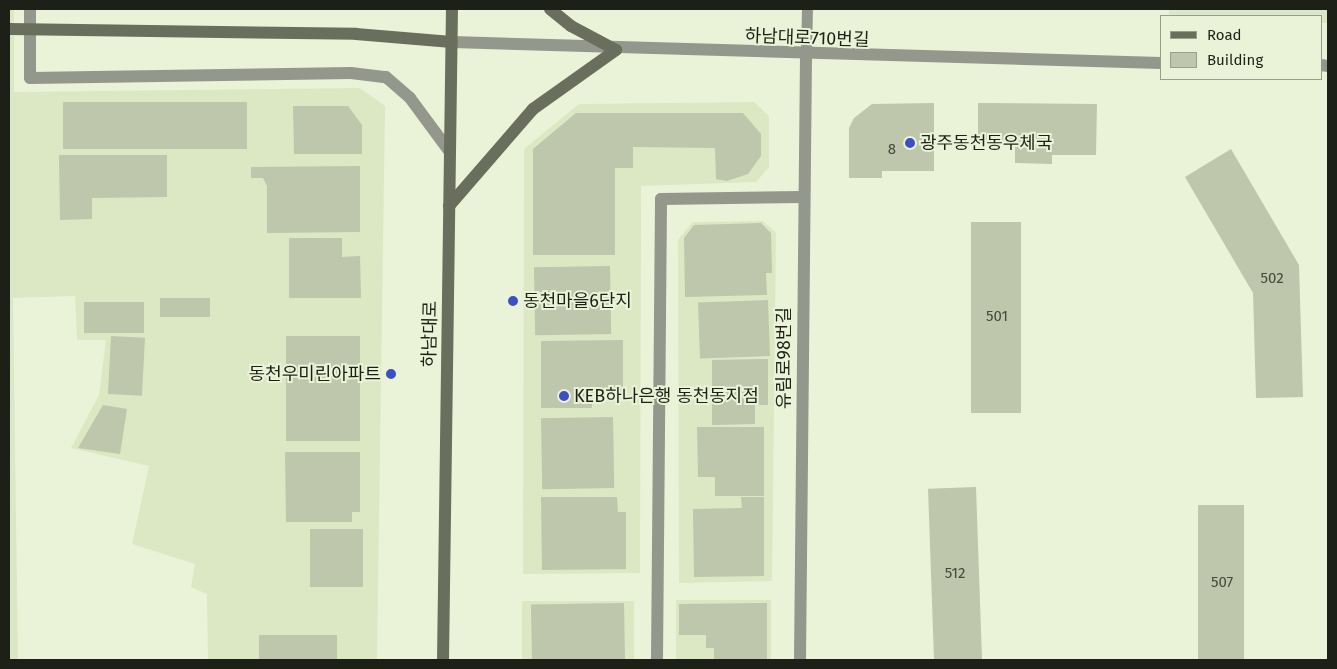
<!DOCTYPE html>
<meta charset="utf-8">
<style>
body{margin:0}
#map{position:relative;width:1337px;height:669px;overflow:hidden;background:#eaf3d8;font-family:"Fira Sans","Noto Sans KR",sans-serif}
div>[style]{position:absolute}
.built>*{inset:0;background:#dce7c4;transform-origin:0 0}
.building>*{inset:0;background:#bec6ab;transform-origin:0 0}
.lane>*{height:11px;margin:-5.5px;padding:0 5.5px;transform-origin:5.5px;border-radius:5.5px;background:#94978c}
.street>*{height:12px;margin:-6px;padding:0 6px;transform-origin:6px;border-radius:6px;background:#94978c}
.secondary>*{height:12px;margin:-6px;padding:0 6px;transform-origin:6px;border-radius:6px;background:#696e5d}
.secondary-bridge>*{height:12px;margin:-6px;padding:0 6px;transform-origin:6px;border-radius:6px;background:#696e5d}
.dots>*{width:14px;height:14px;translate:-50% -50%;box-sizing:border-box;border:2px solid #eaf3d8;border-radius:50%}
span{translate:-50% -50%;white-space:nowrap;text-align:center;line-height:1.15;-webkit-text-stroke:4px #eaf3d8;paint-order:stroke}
.number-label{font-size:15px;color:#454a3b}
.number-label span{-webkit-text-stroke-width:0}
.street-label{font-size:18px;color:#1d2016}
.poi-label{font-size:18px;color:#1d2016}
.left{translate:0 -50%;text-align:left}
.right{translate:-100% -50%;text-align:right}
.frame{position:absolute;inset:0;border:10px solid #1d2016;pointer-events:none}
.legend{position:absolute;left:1160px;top:15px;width:162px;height:65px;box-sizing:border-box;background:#eaf3d8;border:1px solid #989f8a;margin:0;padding:6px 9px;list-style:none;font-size:15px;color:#1d2016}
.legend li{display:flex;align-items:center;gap:10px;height:25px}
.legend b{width:25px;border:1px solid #989f8a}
</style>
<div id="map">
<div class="built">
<div style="clip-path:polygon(9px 9px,14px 9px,14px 92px,360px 88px,385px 106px,377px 660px,208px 660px,207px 594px,191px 587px,195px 564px,132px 544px,149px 466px,71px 448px,99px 395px,106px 340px,77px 340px,75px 296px,13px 298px,18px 660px,9px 660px)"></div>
<div style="clip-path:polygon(1169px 9px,1328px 9px,1328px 23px,1321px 23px,1321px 16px,1169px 16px)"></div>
<div style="clip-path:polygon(754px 102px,769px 116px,769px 167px,756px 182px,641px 186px,640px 573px,523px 574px,524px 149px,579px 104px)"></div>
<div style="clip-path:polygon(763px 221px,776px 233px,772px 581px,679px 583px,678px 240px,693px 222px)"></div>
<div style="left:771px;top:600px;width:60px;height:95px;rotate:90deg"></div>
<div style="left:634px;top:601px;width:59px;height:112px;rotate:90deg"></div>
</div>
<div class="building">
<div style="left:247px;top:102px;width:47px;height:184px;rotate:90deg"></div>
<div style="clip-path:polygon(934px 103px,934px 171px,882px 171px,882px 178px,849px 178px,849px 128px,854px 118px,872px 104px)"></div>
<div style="clip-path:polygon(978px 103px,1097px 104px,1096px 155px,1052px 155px,1052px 164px,1015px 163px,1015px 144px,978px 143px)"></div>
<div style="clip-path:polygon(293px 106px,348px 106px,362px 125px,362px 154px,294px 154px)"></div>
<div style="clip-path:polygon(576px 113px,743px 113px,761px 134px,761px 156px,748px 174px,727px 181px,716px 179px,715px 148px,633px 147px,633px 168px,615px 168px,615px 255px,533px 255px,533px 149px)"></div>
<div style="clip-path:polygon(1231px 149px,1299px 265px,1303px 397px,1256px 398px,1253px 293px,1185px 177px)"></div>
<div style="clip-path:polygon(59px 155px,167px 155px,167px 197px,92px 198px,92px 219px,60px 220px)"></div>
<div style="clip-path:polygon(360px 166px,360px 232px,267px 233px,267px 186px,263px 178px,251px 178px,251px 167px)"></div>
<div style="left:971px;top:222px;width:50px;height:191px"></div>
<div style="clip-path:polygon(761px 223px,771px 233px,772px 273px,766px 273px,767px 295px,685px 297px,684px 238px,694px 225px)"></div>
<div style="clip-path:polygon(289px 238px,342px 238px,342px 257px,360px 256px,361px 298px,289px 298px)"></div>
<div style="left:610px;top:266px;width:68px;height:76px;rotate:89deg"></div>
<div style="left:160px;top:298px;width:50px;height:19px"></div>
<div style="left:768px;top:300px;width:56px;height:70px;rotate:88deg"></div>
<div style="left:144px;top:302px;width:31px;height:60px;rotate:90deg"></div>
<div style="left:111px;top:336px;width:34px;height:58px;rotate:3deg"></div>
<div style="left:286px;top:336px;width:74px;height:105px"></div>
<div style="clip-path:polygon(623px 340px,623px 393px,592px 394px,592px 408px,541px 408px,541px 341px)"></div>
<div style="clip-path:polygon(768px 359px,768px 405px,755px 405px,755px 424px,712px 425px,712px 360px)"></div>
<div style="clip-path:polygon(103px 405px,127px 409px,120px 454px,78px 448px)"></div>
<div style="left:613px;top:417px;width:71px;height:72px;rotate:89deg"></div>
<div style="clip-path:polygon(697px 427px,764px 427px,764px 496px,715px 496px,715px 477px,698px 477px)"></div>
<div style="clip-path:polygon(285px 452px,360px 452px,360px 512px,352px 512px,352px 522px,286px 522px)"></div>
<div style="left:976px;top:487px;width:173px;height:48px;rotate:88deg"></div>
<div style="clip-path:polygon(541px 497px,617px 497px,618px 512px,626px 512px,626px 569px,542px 570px)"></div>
<div style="clip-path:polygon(741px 497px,764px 497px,764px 576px,694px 577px,693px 509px,742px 508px)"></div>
<div style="left:1198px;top:505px;width:46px;height:155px"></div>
<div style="left:310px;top:529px;width:53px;height:58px"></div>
<div style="left:624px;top:603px;width:57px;height:93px;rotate:89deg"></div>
<div style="clip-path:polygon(767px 603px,767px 660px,714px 660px,714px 648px,706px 648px,706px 635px,679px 635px,679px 604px)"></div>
<div style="left:259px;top:635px;width:78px;height:25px"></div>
</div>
<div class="lane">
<div style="left:806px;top:55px;width:46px;rotate:-88.8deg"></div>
</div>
<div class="street">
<div style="left:30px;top:9px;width:69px;rotate:90deg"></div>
<div style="left:30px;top:78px;width:321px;rotate:-0.9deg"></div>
<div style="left:351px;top:73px;width:35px;rotate:7deg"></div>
<div style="left:386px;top:77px;width:32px;rotate:41deg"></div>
<div style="left:410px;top:98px;width:67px;rotate:53.5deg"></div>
<div style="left:452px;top:42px;width:709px;rotate:1.7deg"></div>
<div style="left:1321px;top:65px;width:7px;rotate:8deg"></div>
<div style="left:657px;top:660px;width:461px;rotate:-89.5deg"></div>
<div style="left:661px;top:199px;width:141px;rotate:-0.8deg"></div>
<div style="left:800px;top:660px;width:605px;rotate:-89.43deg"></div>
</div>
<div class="secondary">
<div style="left:356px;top:34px;width:96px;rotate:4.8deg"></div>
<div style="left:449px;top:206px;width:128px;rotate:-49.1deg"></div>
<div style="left:533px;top:109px;width:102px;rotate:-35.4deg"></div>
<div style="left:616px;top:50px;width:51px;rotate:-151.9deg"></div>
<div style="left:571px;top:26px;width:27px;rotate:-141deg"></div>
<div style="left:443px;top:660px;width:651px;rotate:-89.21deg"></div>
</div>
<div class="secondary-bridge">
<div style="left:9px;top:29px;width:347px;rotate:0.8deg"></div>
</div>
<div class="dots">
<div style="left:910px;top:143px;background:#3d50c3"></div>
<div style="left:513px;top:301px;background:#3d50c3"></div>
<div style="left:391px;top:374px;background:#3d50c3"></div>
<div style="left:564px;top:396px;background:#3d50c3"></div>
</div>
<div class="number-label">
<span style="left:892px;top:150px">8</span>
<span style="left:1272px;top:279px">502</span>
<span style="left:997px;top:317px">501</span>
<span style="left:955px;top:574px">512</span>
<span style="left:1222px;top:583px">507</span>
</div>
<div class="street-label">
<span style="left:807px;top:38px;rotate:2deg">하남대로710번길</span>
<span style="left:430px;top:334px;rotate:-89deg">하남대로</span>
<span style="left:784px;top:358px;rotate:-90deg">유림로98번길</span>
</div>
<div class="poi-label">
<span class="left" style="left:920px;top:143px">광주동천동우체국</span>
<span class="left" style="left:523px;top:301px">동천마을6단지</span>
<span class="right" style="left:381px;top:374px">동천우미린아파트</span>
<span class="left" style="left:574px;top:396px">KEB하나은행 동천동지점</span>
</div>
<div class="frame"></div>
<ul class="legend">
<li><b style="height:6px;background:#696e5d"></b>Road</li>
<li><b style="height:14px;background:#bec6ab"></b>Building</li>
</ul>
</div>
